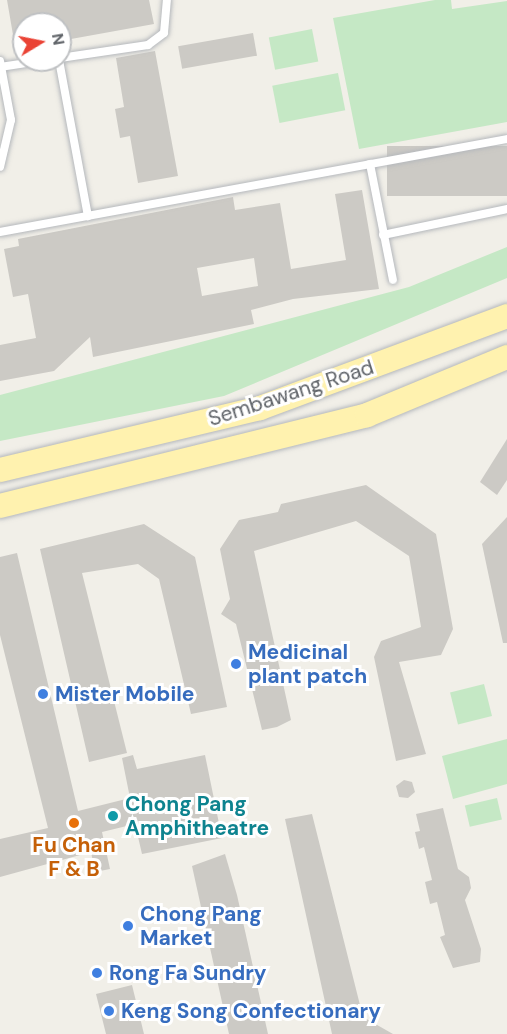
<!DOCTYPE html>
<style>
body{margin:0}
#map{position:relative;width:507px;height:1034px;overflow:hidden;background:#f1efe8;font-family:"DM Sans",sans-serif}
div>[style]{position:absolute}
.green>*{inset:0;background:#c5e8c5;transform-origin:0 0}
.building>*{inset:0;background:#cccac5;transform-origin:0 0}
.roads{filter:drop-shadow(0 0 2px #b5b8bc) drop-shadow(0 0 2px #b5b8bc)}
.lane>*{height:8px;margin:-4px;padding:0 4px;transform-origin:4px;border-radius:4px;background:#fff}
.primary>*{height:24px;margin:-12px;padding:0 12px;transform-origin:12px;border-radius:12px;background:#fff2af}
.dots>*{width:16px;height:16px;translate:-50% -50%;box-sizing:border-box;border:3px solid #fff;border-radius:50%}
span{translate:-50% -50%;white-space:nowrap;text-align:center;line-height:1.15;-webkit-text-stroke:6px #fff;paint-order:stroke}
.street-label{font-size:21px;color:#5f6368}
.shop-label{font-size:21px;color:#366cbe;font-weight:700}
.left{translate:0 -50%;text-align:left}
.culture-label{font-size:21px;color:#0d838f;font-weight:700}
.food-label{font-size:21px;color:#c56008;font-weight:700}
.north{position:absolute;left:12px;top:12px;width:60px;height:60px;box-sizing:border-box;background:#fff;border:2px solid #bfc1c3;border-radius:50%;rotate:80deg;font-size:16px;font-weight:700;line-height:24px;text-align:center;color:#5f6368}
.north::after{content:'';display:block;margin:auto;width:21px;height:27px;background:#ea4335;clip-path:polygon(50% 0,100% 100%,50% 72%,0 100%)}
</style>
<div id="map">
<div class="green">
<div style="clip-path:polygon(435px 0,451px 0,452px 9px,507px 1px,507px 122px,359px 149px,333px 18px)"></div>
<div style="left:312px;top:29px;width:33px;height:44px;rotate:79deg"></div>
<div style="left:338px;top:73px;width:38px;height:67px;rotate:79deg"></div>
<div style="clip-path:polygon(507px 247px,507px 278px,224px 396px,0 441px,0 395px,409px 287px)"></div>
<div style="left:484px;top:684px;width:33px;height:35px;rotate:76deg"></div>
<div style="clip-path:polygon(507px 739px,507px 784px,453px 799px,442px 756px)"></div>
<div style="left:497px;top:798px;width:22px;height:33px;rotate:77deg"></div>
</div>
<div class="building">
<div style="clip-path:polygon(7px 0,149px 0,154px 24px,60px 41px,60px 24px,24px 24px,24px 57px,17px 58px)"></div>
<div style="left:253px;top:33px;width:23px;height:76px;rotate:80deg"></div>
<div style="clip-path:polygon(155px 51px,178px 176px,138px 183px,130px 136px,120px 138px,115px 109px,124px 107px,116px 58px)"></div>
<div style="left:507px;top:146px;width:50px;height:120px;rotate:90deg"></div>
<div style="clip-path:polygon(evenodd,362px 190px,379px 289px,293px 299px,251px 310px,254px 324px,93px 357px,90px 337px,54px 371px,0 381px,0 345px,36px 338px,28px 294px,13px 297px,4px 249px,19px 246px,18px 239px,233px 197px,235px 210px,280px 203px,291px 269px,346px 260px,335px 194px,362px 190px,254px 258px,258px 286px,202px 296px,197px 268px,254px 258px)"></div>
<div style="clip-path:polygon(507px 439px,507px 480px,497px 495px,480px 482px)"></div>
<div style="clip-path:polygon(366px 485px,436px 534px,453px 629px,441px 655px,399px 662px,426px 754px,396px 761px,374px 657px,381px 641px,421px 627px,409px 556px,356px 521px,254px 551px,291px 720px,277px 727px,262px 730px,236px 624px,221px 614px,230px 599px,220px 549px,239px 520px,278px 512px,281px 504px)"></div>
<div style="clip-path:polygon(507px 517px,507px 643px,503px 643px,482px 544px)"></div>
<div style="clip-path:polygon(144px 524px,195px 557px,227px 707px,191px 714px,159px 579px,138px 564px,82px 573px,127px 753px,89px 762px,40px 549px)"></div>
<div style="clip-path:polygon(17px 553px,78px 811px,130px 798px,122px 758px,133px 755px,137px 769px,205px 755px,222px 838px,142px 854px,135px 824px,102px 832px,110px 869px,95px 872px,91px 852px,0 877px,0 839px,48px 828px,0 635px,0 557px)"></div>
<div style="clip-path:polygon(404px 780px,412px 782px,415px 792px,408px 798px,399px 797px,396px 786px)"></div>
<div style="clip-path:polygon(443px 808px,458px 869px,469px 877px,471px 888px,465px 900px,481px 949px,480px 962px,453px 968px,440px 937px,445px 935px,437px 902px,430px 904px,425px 882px,432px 880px,424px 847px,419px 849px,415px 832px,420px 831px,416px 814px)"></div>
<div style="clip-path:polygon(312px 814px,363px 1017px,393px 1034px,332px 1034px,285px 819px)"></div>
<div style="clip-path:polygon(225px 854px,237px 895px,268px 1034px,229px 1034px,192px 866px)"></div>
<div style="clip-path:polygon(132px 985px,144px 1034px,106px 1034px,96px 994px)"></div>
</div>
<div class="roads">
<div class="lane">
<div style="left:60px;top:58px;width:89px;rotate:-8.4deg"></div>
<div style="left:148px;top:45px;width:20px;rotate:-37deg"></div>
<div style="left:164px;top:33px;width:33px;rotate:-85deg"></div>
<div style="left:59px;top:60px;width:159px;rotate:79.5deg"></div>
<div style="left:0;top:61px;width:60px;rotate:79.4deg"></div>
<div style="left:11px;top:120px;width:48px;rotate:103.2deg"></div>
<div style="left:0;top:67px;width:48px;rotate:-8.5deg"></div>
<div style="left:370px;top:164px;width:118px;rotate:78.8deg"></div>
<div style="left:0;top:232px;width:515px;rotate:-10.39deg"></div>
<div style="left:383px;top:235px;width:127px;rotate:-11.8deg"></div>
</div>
<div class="primary">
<div style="left:0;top:470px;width:267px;rotate:-13.4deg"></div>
<div style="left:260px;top:408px;width:264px;rotate:-20.4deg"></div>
<div style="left:0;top:506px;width:378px;rotate:-13.9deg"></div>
<div style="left:367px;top:415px;width:152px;rotate:-22.5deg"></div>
</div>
</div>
<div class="dots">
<div style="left:236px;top:664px;background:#3f7fe0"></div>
<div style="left:43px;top:694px;background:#3f7fe0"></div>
<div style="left:113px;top:816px;background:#0f9aa8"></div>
<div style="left:74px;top:823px;background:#e8710a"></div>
<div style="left:128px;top:926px;background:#3f7fe0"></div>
<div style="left:97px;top:973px;background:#3f7fe0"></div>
<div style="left:109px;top:1011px;background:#3f7fe0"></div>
</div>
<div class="street-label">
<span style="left:291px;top:393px;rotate:-18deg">Sembawang Road</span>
</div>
<div class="shop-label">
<span class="left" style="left:248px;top:664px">Medicinal<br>plant patch</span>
<span class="left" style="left:55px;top:694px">Mister Mobile</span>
<span class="left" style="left:140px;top:926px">Chong Pang<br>Market</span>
<span class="left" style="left:109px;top:973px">Rong Fa Sundry</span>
<span class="left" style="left:121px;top:1011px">Keng Song Confectionary</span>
</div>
<div class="culture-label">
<span class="left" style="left:125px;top:816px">Chong Pang<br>Amphitheatre</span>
</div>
<div class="food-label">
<span style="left:74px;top:857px">Fu Chan<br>F &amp; B</span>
</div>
<div class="north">N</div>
</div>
